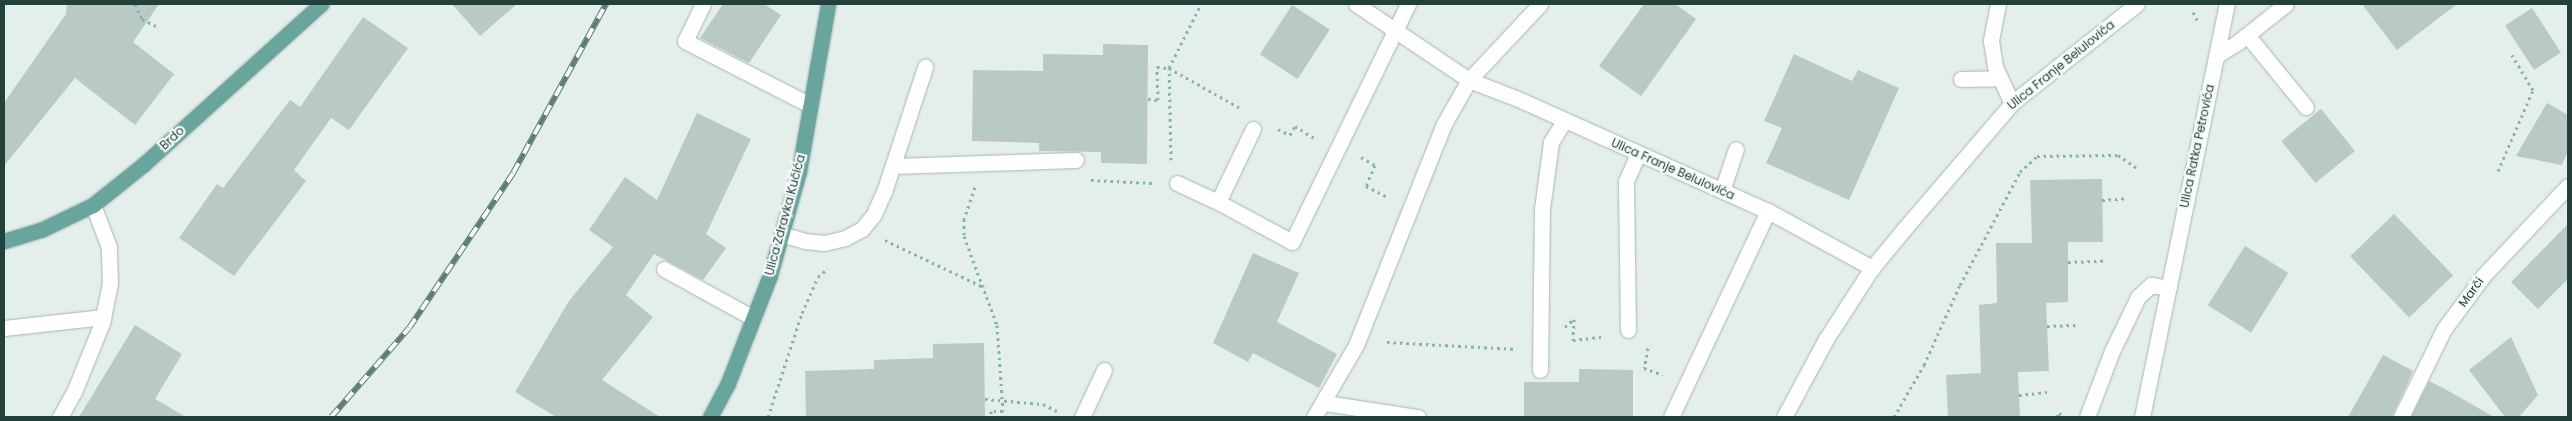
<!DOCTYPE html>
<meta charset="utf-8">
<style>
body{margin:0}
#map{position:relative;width:2572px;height:421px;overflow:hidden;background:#e4eeeb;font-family:Poppins,sans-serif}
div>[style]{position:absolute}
.building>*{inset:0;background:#b9c9c4;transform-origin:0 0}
.path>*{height:3px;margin-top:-1.5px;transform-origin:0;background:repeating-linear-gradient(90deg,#83b3aa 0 2.5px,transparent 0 6.5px)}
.roads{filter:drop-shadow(0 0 1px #a6b7b3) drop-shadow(0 0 1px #a6b7b3)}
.minor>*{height:15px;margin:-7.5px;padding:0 7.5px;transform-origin:7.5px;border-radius:7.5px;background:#fff}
.major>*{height:15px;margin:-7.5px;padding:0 7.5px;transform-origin:7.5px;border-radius:7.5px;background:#67a59d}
.rail>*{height:5.5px;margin-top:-2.75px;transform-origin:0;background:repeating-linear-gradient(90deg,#f5faf8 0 11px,#5d7c78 0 22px);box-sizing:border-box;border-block:1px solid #5d7c78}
span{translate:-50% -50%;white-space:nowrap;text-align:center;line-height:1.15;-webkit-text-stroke:4.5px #f5faf8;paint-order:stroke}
.street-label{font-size:12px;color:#22413d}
.frame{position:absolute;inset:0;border:5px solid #22413d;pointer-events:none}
</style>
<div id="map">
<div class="building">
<div style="clip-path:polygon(67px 4px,159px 4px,133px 42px,174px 74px,135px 125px,75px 78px,4px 166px,4px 103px,66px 14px)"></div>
<div style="clip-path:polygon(452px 4px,517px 4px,480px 36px)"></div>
<div style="clip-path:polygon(723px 4px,764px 4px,781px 15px,749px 63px,700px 38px)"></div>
<div style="clip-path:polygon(1644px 4px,1675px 4px,1696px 19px,1641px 96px,1599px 66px)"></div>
<div style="clip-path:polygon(2362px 4px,2457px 4px,2397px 50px)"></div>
<div style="left:1292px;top:5px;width:45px;height:59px;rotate:33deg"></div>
<div style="left:2532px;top:8px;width:53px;height:32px;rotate:57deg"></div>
<div style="clip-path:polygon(363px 17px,408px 48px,349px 130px,331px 118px,294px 170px,306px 181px,234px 276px,179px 238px,217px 184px,223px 188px,290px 100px,300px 107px)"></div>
<div style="clip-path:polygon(1103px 44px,1148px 45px,1147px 164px,1101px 163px,1101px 152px,1039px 151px,1039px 143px,972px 141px,973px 70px,1043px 71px,1043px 54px,1103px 55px)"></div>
<div style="clip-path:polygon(1794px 54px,1852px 81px,1858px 70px,1899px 88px,1849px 200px,1766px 163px,1782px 128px,1764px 121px)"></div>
<div style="clip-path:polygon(2547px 103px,2568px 115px,2568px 151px,2562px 165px,2516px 156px)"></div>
<div style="left:2321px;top:109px;width:54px;height:51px;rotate:51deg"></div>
<div style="clip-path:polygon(697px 113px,751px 139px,706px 234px,726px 248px,703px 280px,654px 254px,626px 295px,653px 317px,602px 380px,660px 417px,556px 417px,515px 392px,569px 301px,613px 247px,589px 230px,625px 177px,657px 200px)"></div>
<div style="clip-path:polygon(2102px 179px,2103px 242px,2068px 242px,2068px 302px,2046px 303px,2049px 371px,2018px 372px,2020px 417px,1948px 417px,1946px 375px,1981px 373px,1979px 305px,1997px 303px,1996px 243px,2032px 243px,2030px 180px)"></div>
<div style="left:2394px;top:214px;width:85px;height:61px;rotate:46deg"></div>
<div style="clip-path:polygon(2568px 224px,2568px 279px,2538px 309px,2511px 282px)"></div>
<div style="left:2245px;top:246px;width:51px;height:70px;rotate:32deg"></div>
<div style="clip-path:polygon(1253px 253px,1299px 273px,1277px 322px,1337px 354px,1319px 388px,1253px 353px,1248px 362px,1213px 343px)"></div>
<div style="clip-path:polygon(135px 325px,182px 354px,155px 399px,186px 417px,79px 417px)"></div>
<div style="clip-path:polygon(2511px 337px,2538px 395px,2519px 417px,2505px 417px,2469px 370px)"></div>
<div style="clip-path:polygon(984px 343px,985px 417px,806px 417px,805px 371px,874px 369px,874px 360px,933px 358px,933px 344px)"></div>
<div style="clip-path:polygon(2383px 355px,2413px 371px,2392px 417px,2348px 417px)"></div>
<div style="clip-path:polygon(1579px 369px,1633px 370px,1633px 417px,1524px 417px,1524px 382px,1579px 382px)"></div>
<div style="clip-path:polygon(2429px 381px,2443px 388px,2494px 417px,2411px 417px)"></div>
</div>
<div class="path">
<div style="left:135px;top:4px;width:17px;rotate:65deg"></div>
<div style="left:142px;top:19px;width:18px;rotate:27deg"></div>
<div style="left:2193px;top:12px;width:9px;rotate:63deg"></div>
<div style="left:1148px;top:99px;width:10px;rotate:6deg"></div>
<div style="left:1158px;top:100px;width:33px;rotate:-92deg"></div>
<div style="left:1157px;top:67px;width:12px;rotate:5deg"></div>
<div style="left:1169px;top:68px;width:81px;rotate:29.4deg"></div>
<div style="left:1278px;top:129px;width:13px;rotate:27deg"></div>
<div style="left:1290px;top:135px;width:10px;rotate:-61deg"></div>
<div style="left:1295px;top:126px;width:22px;rotate:32deg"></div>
<div style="left:1361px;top:157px;width:16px;rotate:30deg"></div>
<div style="left:1375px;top:165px;width:23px;rotate:113deg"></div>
<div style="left:1366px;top:186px;width:25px;rotate:27deg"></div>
<div style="left:1171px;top:160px;width:92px;rotate:-91.2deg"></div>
<div style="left:1169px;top:68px;width:72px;rotate:-63.4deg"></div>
<div style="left:2498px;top:171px;width:88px;rotate:-66.6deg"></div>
<div style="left:2533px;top:90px;width:41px;rotate:-121deg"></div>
<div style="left:1091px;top:180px;width:61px;rotate:2.8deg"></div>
<div style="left:975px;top:187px;width:34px;rotate:109deg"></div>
<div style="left:964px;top:219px;width:17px;rotate:90deg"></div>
<div style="left:964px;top:236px;width:95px;rotate:69.7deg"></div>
<div style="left:997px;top:325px;width:86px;rotate:86deg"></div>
<div style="left:1003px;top:411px;width:12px;rotate:180deg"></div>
<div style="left:991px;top:411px;width:6px;rotate:90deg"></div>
<div style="left:2102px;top:200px;width:26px;rotate:-4deg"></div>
<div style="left:885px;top:240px;width:111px;rotate:25.6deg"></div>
<div style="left:2068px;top:262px;width:35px;rotate:-2deg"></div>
<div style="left:1574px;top:319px;width:21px;rotate:93deg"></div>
<div style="left:1573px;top:340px;width:30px;rotate:-6deg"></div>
<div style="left:2047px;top:326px;width:29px;rotate:-2deg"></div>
<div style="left:1565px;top:327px;width:12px;rotate:-42deg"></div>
<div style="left:1387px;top:342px;width:129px;rotate:3.1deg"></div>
<div style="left:1648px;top:348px;width:20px;rotate:101deg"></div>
<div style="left:1644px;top:368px;width:20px;rotate:20deg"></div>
<div style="left:2019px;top:395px;width:28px;rotate:-6deg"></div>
<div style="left:985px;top:399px;width:58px;rotate:4.9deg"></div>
<div style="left:1043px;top:404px;width:18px;rotate:27deg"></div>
<div style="left:768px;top:417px;width:109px;rotate:-71.9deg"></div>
<div style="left:802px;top:313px;width:39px;rotate:-66deg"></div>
<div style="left:818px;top:277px;width:13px;rotate:-42deg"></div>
<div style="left:1894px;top:417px;width:60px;rotate:-60deg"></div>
<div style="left:1924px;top:365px;width:88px;rotate:-65.8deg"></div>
<div style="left:1960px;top:285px;width:128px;rotate:-62deg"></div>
<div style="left:2020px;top:172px;width:23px;rotate:-43deg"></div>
<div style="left:2037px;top:156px;width:81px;rotate:-0.7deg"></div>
<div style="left:2118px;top:155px;width:25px;rotate:34deg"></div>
<div style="left:2057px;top:417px;width:4px;rotate:-63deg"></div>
<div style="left:2059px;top:413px;width:4px;rotate:27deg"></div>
</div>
<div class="roads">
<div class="minor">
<div style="left:703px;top:4px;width:41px;rotate:115.9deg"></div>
<div style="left:685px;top:41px;width:140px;rotate:27.1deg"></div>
<div style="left:1356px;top:4px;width:136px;rotate:33.9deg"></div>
<div style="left:1469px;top:80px;width:50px;rotate:21deg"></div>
<div style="left:1516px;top:98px;width:276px;rotate:24.2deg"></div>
<div style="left:1768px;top:211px;width:119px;rotate:28.7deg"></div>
<div style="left:1998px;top:4px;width:38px;rotate:101deg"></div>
<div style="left:1991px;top:41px;width:26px;rotate:81deg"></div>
<div style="left:1995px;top:67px;width:40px;rotate:65deg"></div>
<div style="left:2247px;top:35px;width:93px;rotate:50.7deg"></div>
<div style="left:2216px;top:56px;width:26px;rotate:-32deg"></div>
<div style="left:2238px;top:42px;width:61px;rotate:-38.4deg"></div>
<div style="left:1961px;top:79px;width:39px;rotate:-1deg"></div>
<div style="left:894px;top:166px;width:182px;rotate:-1.9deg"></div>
<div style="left:1177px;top:183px;width:45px;rotate:24.9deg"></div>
<div style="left:1218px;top:202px;width:84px;rotate:28.4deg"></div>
<div style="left:1292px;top:242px;width:265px;rotate:-64deg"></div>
<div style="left:1722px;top:191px;width:44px;rotate:-71.6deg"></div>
<div style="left:1218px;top:202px;width:81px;rotate:-64.4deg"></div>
<div style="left:781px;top:234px;width:25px;rotate:16deg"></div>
<div style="left:805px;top:241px;width:19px;rotate:6deg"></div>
<div style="left:824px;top:243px;width:22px;rotate:-13deg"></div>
<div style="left:845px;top:238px;width:19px;rotate:-28deg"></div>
<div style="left:862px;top:229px;width:19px;rotate:-51deg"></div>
<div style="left:874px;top:214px;width:24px;rotate:-66deg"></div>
<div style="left:884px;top:192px;width:132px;rotate:-71.8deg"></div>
<div style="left:664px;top:269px;width:102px;rotate:28.8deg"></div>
<div style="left:4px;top:328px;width:100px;rotate:-6.3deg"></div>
<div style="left:1628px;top:330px;width:149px;rotate:-90.8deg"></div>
<div style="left:1626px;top:181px;width:30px;rotate:-66deg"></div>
<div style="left:1540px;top:370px;width:161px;rotate:-89.3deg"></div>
<div style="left:1542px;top:209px;width:68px;rotate:-82.3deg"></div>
<div style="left:1551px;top:142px;width:25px;rotate:-58deg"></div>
<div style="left:1325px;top:403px;width:94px;rotate:8.6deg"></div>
<div style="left:60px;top:417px;width:29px;rotate:-61deg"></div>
<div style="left:74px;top:392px;width:74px;rotate:-67.9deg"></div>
<div style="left:102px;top:323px;width:41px;rotate:-78.7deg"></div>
<div style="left:110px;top:283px;width:36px;rotate:-92deg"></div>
<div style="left:109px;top:247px;width:45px;rotate:-110.9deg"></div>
<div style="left:1082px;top:417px;width:52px;rotate:-64.9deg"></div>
<div style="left:1314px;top:417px;width:83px;rotate:-59.7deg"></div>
<div style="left:1356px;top:345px;width:238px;rotate:-68.3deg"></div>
<div style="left:1444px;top:124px;width:51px;rotate:-60.4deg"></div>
<div style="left:1469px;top:80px;width:104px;rotate:-46.9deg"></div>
<div style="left:1671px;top:417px;width:228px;rotate:-64.8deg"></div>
<div style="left:1784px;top:417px;width:89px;rotate:-61.7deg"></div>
<div style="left:1826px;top:339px;width:85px;rotate:-57.1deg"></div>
<div style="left:1872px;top:268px;width:52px;rotate:-50.5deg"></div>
<div style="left:1905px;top:228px;width:165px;rotate:-49.4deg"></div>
<div style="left:2012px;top:103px;width:159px;rotate:-38.4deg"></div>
<div style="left:2087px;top:417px;width:71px;rotate:-69.3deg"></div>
<div style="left:2112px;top:351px;width:60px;rotate:-64.3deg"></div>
<div style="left:2138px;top:297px;width:18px;rotate:-43deg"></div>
<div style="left:2151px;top:285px;width:18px;rotate:9deg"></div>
<div style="left:2142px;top:417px;width:422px;rotate:-78.4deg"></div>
<div style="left:2401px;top:417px;width:98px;rotate:-64deg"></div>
<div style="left:2444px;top:329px;width:67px;rotate:-53.5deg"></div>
<div style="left:2484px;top:275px;width:122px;rotate:-46.7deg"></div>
</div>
<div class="major">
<div style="left:4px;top:241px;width:39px;rotate:-17deg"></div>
<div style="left:41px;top:230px;width:58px;rotate:-25.7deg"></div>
<div style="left:93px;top:205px;width:65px;rotate:-38.8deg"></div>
<div style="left:144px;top:164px;width:239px;rotate:-42.1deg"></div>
<div style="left:710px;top:417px;width:38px;rotate:-62deg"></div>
<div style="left:728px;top:383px;width:116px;rotate:-68.7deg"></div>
<div style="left:770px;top:275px;width:108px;rotate:-74.4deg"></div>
<div style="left:799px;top:171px;width:169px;rotate:-80.1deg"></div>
</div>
</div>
<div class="rail">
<div style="left:331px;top:417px;width:118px;rotate:-48.8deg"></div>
<div style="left:409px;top:328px;width:187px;rotate:-56.1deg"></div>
<div style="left:513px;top:173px;width:193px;rotate:-61.2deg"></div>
</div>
<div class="street-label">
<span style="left:2061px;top:65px;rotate:-39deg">Ulica Franje Belulovića</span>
<span style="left:172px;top:138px;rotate:-43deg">Brdo</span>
<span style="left:2197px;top:146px;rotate:-78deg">Ulica Ratka Petrovića</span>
<span style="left:1673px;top:169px;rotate:24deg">Ulica Franje Belulovića</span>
<span style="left:785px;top:215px;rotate:-75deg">Ulica Zdravka Kučića</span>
<span style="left:2471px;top:292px;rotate:-54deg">Marči</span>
</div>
<div class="frame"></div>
</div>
